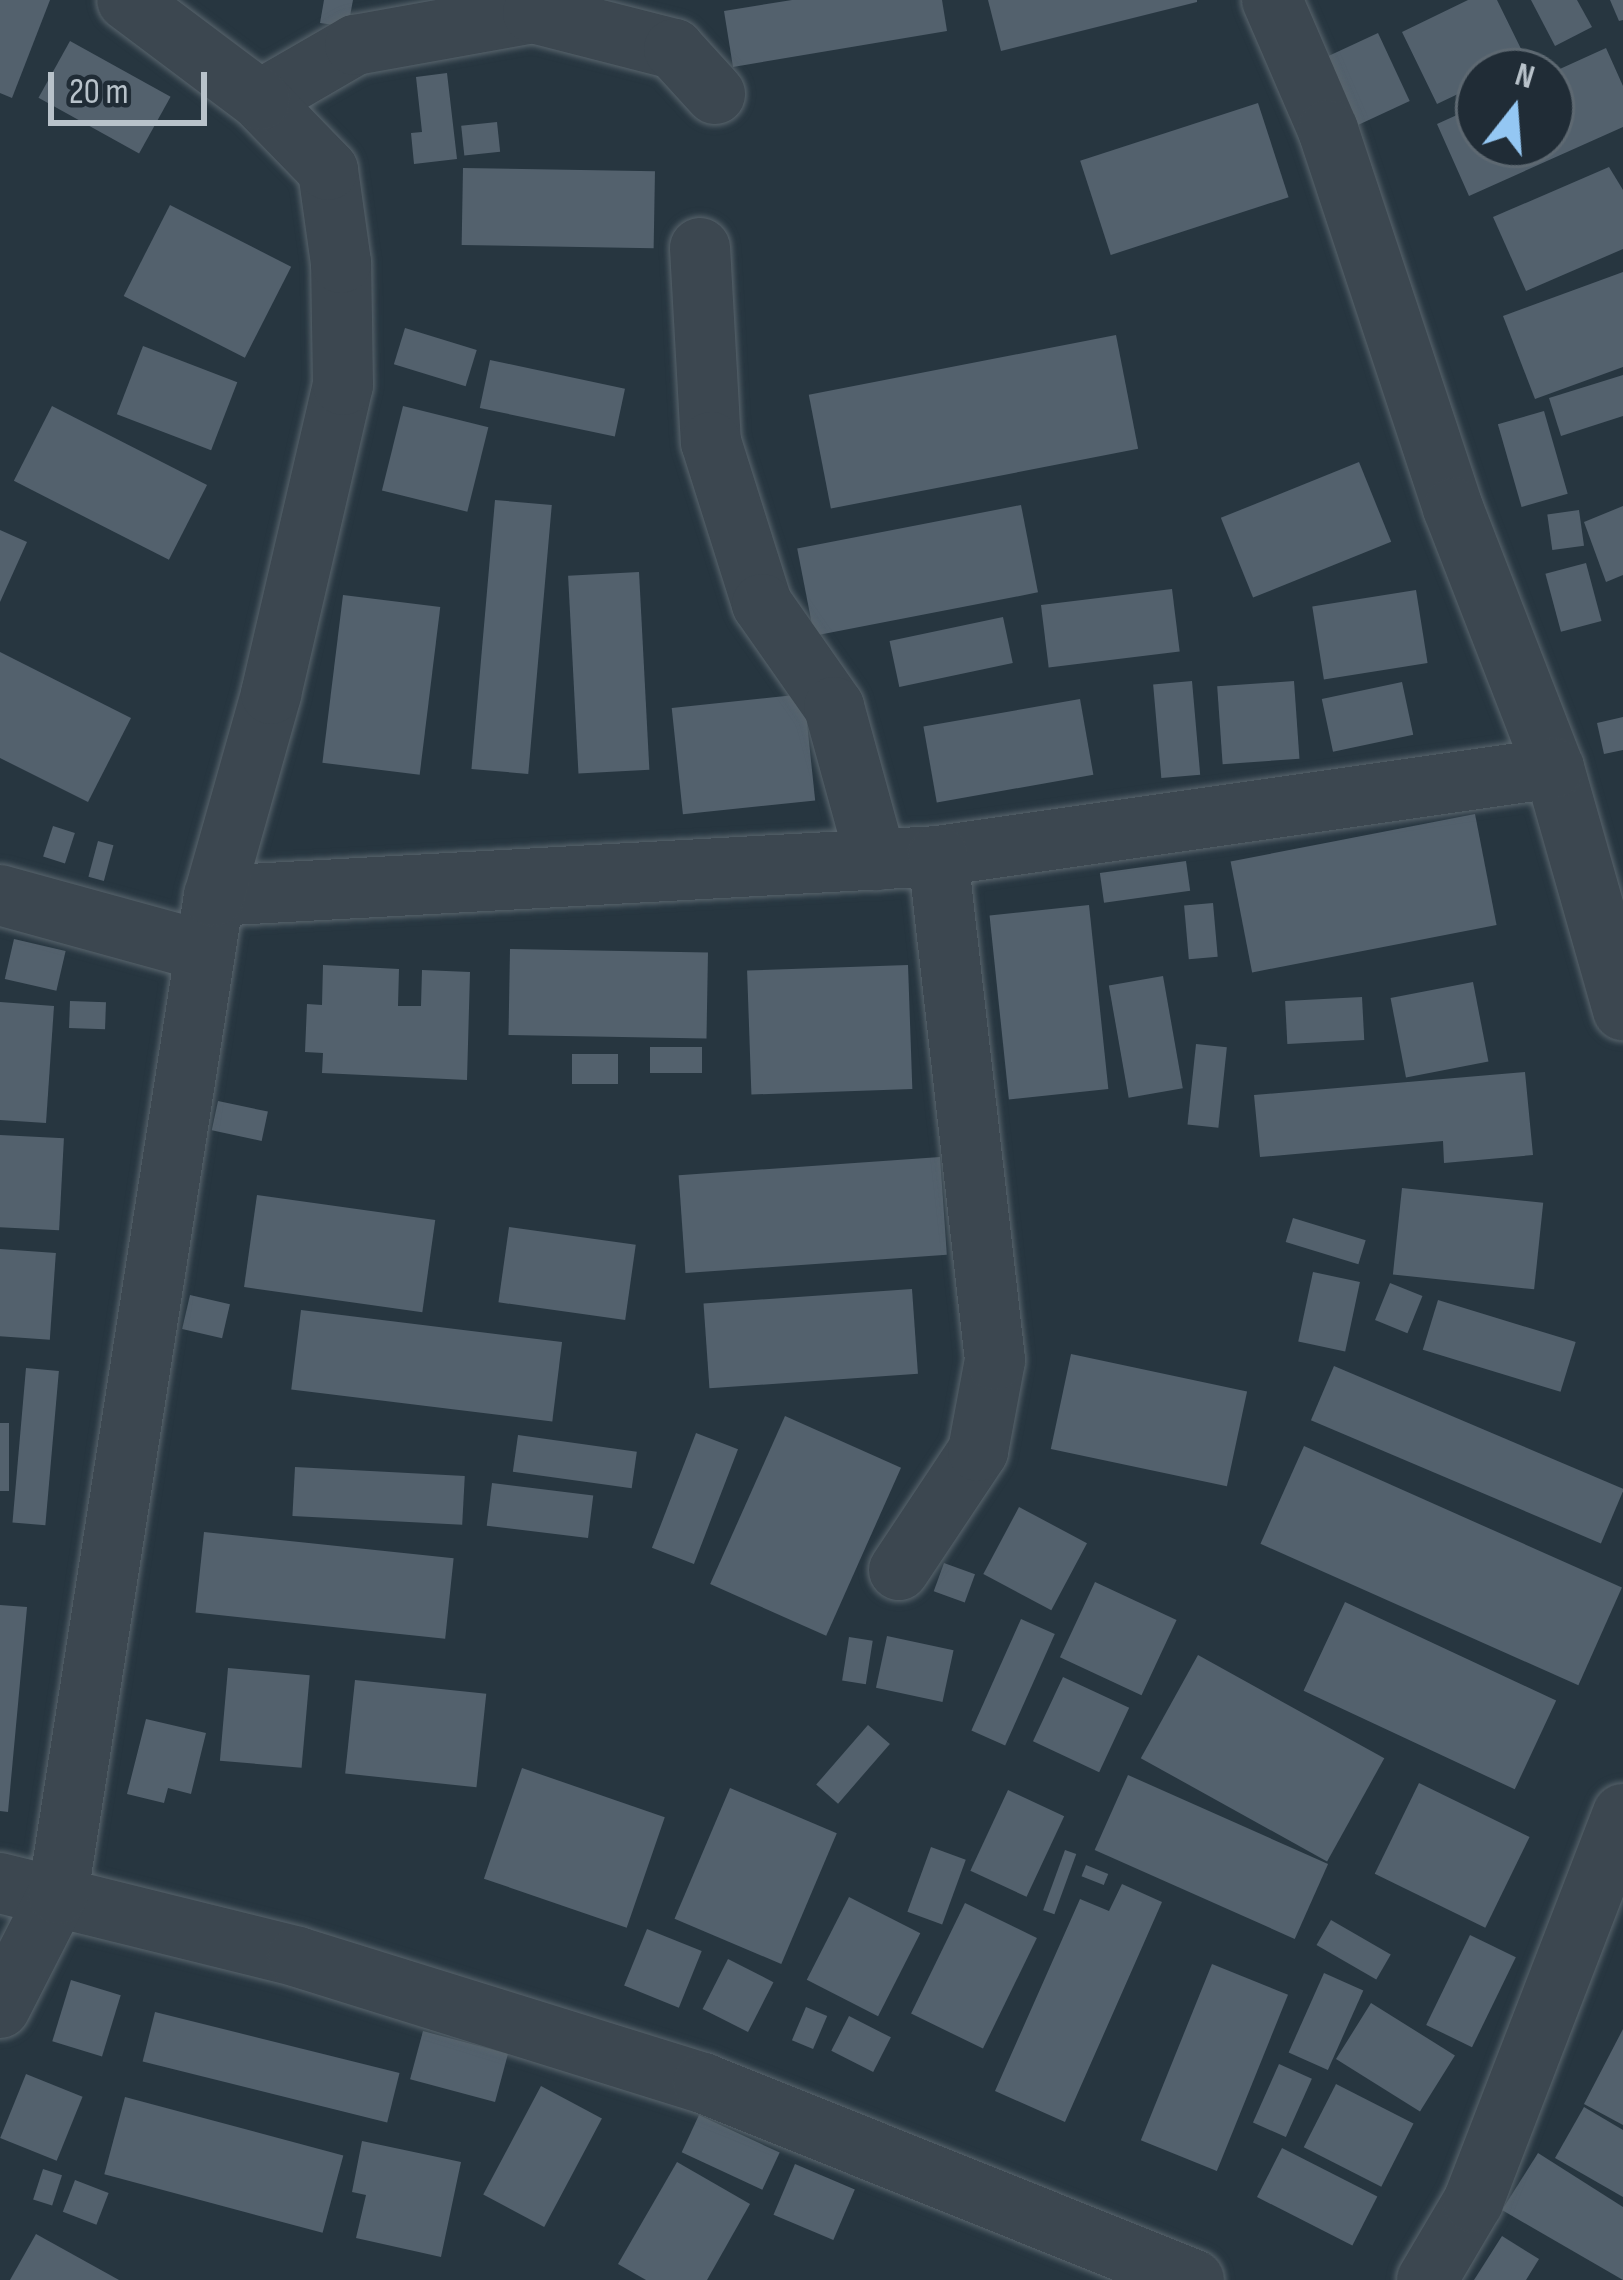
<!DOCTYPE html>
<style>
body{margin:0}
#map{position:relative;width:1623px;height:2280px;overflow:hidden;background:#273640;font-family:"Sofia Sans Condensed",sans-serif}
div>[style]{position:absolute}
.building>*{inset:0;background:#53616d;transform-origin:0 0}
.roads{filter:drop-shadow(0 0 3px #59656d) drop-shadow(0 0 3px #59656d)}
.street>*{height:60px;margin:-30px;padding:0 30px;transform-origin:30px;border-radius:30px;background:#3c4750}
span{translate:-50% -50%;white-space:nowrap;text-align:center;line-height:1.15;-webkit-text-stroke:10px #202c36;paint-order:stroke}
.north{position:absolute;left:1455px;top:48px;width:120px;height:120px;box-sizing:border-box;background:#202c36;border:3px solid #5d6871;border-radius:50%;rotate:17deg;font-size:33px;font-weight:700;line-height:48px;text-align:center;color:#b8c2ca}
.north::after{content:'';display:block;margin:auto;width:42px;height:54px;background:#94c7f3;clip-path:polygon(50% 0,100% 100%,50% 72%,0 100%)}
.scale{position:absolute;left:48px;top:72px;width:159px;height:54px;box-sizing:border-box;border:6px solid #b8c2ca;border-top:0;padding-left:15px;font-size:36px;line-height:42px;white-space:nowrap;color:#b8c2ca;-webkit-text-stroke:9px #202c36;paint-order:stroke}
</style>
<div id="map">
<div class="building">
<div style="clip-path:polygon(0 0,50px 0,12px 98px,0 93px)"></div>
<div style="clip-path:polygon(324px 0,353px 0,348px 27px,320px 23px)"></div>
<div style="clip-path:polygon(792px 0,942px 0,947px 31px,733px 67px,724px 11px)"></div>
<div style="clip-path:polygon(988px 0,1197px 0,1197px 2px,1001px 51px)"></div>
<div style="clip-path:polygon(1468px 0,1497px 0,1527px 61px,1479px 72px,1479px 84px,1437px 104px,1402px 32px)"></div>
<div style="clip-path:polygon(1531px 0,1577px 0,1592px 27px,1555px 46px)"></div>
<div style="clip-path:polygon(1610px 0,1623px 0,1623px 20px,1619px 21px)"></div>
<div style="left:1378px;top:33px;width:75px;height:57px;rotate:65deg"></div>
<div style="left:70px;top:41px;width:115px;height:65px;rotate:29deg"></div>
<div style="clip-path:polygon(1606px 48px,1623px 86px,1623px 127px,1469px 196px,1437px 124px,1479px 105px,1479px 144px,1551px 144px,1551px 73px)"></div>
<div style="clip-path:polygon(447px 73px,457px 159px,414px 164px,411px 133px,422px 132px,416px 77px)"></div>
<div style="left:1258px;top:103px;width:99px;height:187px;rotate:72deg"></div>
<div style="left:497px;top:122px;width:30px;height:36px;rotate:84deg"></div>
<div style="clip-path:polygon(1609px 167px,1623px 190px,1623px 249px,1526px 291px,1493px 217px)"></div>
<div style="left:463px;top:168px;width:192px;height:77px;rotate:1deg"></div>
<div style="left:170px;top:205px;width:136px;height:102px;rotate:27deg"></div>
<div style="clip-path:polygon(1623px 272px,1623px 367px,1535px 399px,1503px 316px)"></div>
<div style="left:405px;top:328px;width:75px;height:38px;rotate:17deg"></div>
<div style="left:1116px;top:335px;width:116px;height:313px;rotate:79deg"></div>
<div style="left:143px;top:346px;width:101px;height:73px;rotate:21deg"></div>
<div style="left:490px;top:360px;width:138px;height:49px;rotate:12deg"></div>
<div style="clip-path:polygon(1623px 375px,1623px 416px,1561px 436px,1549px 398px)"></div>
<div style="left:52px;top:406px;width:174px;height:84px;rotate:27deg"></div>
<div style="left:403px;top:406px;width:88px;height:87px;rotate:14deg"></div>
<div style="left:1544px;top:411px;width:86px;height:48px;rotate:74deg"></div>
<div style="left:1359px;top:462px;width:86px;height:149px;rotate:68deg"></div>
<div style="left:495px;top:500px;width:57px;height:270px;rotate:5deg"></div>
<div style="left:1021px;top:505px;width:89px;height:228px;rotate:79deg"></div>
<div style="clip-path:polygon(1623px 506px,1623px 575px,1606px 582px,1584px 522px)"></div>
<div style="left:1579px;top:510px;width:36px;height:32px;rotate:82deg"></div>
<div style="clip-path:polygon(0 530px,27px 542px,0 602px)"></div>
<div style="left:1586px;top:563px;width:60px;height:42px;rotate:75deg"></div>
<div style="left:639px;top:572px;width:198px;height:71px;rotate:87deg"></div>
<div style="left:1172px;top:589px;width:63px;height:132px;rotate:83deg"></div>
<div style="left:1416px;top:590px;width:74px;height:105px;rotate:81deg"></div>
<div style="left:343px;top:595px;width:98px;height:169px;rotate:7deg"></div>
<div style="left:1003px;top:617px;width:47px;height:116px;rotate:78deg"></div>
<div style="clip-path:polygon(0 652px,131px 718px,88px 802px,0 758px)"></div>
<div style="left:1192px;top:681px;width:94px;height:39px;rotate:85deg"></div>
<div style="left:1294px;top:681px;width:78px;height:77px;rotate:86deg"></div>
<div style="left:1402px;top:682px;width:54px;height:82px;rotate:78deg"></div>
<div style="left:804px;top:694px;width:107px;height:133px;rotate:84deg"></div>
<div style="left:1080px;top:699px;width:77px;height:159px;rotate:80deg"></div>
<div style="clip-path:polygon(1623px 717px,1623px 750px,1604px 754px,1597px 723px)"></div>
<div style="left:1475px;top:814px;width:113px;height:249px;rotate:79deg"></div>
<div style="left:53px;top:826px;width:23px;height:32px;rotate:18deg"></div>
<div style="left:98px;top:841px;width:16px;height:37px;rotate:15deg"></div>
<div style="left:1186px;top:861px;width:30px;height:87px;rotate:82deg"></div>
<div style="left:1213px;top:903px;width:54px;height:29px;rotate:85deg"></div>
<div style="left:1089px;top:905px;width:185px;height:100px;rotate:84deg"></div>
<div style="left:14px;top:939px;width:53px;height:41px;rotate:13deg"></div>
<div style="left:510px;top:949px;width:198px;height:86px;rotate:1deg"></div>
<div style="clip-path:polygon(323px 965px,399px 969px,398px 1006px,421px 1006px,422px 970px,470px 972px,467px 1080px,322px 1073px,323px 1053px,305px 1052px,307px 1004px,322px 1005px)"></div>
<div style="left:908px;top:965px;width:124px;height:161px;rotate:88deg"></div>
<div style="left:1163px;top:976px;width:114px;height:55px;rotate:80deg"></div>
<div style="left:1473px;top:982px;width:81px;height:84px;rotate:79deg"></div>
<div style="left:1362px;top:997px;width:43px;height:77px;rotate:87deg"></div>
<div style="left:70px;top:1001px;width:36px;height:27px;rotate:2deg"></div>
<div style="clip-path:polygon(0 1002px,54px 1006px,46px 1123px,0 1120px)"></div>
<div style="left:1196px;top:1044px;width:31px;height:81px;rotate:6deg"></div>
<div style="left:702px;top:1047px;width:26px;height:52px;rotate:90deg"></div>
<div style="left:572px;top:1054px;width:46px;height:30px"></div>
<div style="clip-path:polygon(1525px 1072px,1533px 1155px,1444px 1163px,1443px 1141px,1260px 1157px,1254px 1095px)"></div>
<div style="left:218px;top:1101px;width:51px;height:30px;rotate:12deg"></div>
<div style="left:0;top:1135px;width:64px;height:92px;rotate:3deg"></div>
<div style="left:940px;top:1157px;width:98px;height:262px;rotate:86deg"></div>
<div style="left:1402px;top:1188px;width:142px;height:87px;rotate:6deg"></div>
<div style="left:257px;top:1195px;width:180px;height:93px;rotate:8deg"></div>
<div style="left:1293px;top:1218px;width:76px;height:25px;rotate:17deg"></div>
<div style="left:509px;top:1227px;width:128px;height:76px;rotate:8deg"></div>
<div style="left:0;top:1249px;width:56px;height:87px;rotate:4deg"></div>
<div style="left:1313px;top:1272px;width:48px;height:71px;rotate:12deg"></div>
<div style="left:1390px;top:1283px;width:35px;height:40px;rotate:22deg"></div>
<div style="left:912px;top:1289px;width:85px;height:209px;rotate:86deg"></div>
<div style="left:190px;top:1295px;width:41px;height:35px;rotate:13deg"></div>
<div style="left:1438px;top:1300px;width:144px;height:52px;rotate:17deg"></div>
<div style="left:301px;top:1310px;width:263px;height:80px;rotate:7deg"></div>
<div style="left:1071px;top:1354px;width:180px;height:97px;rotate:12deg"></div>
<div style="left:1334px;top:1366px;width:315px;height:59px;rotate:23deg"></div>
<div style="left:26px;top:1368px;width:33px;height:155px;rotate:5deg"></div>
<div style="left:785px;top:1416px;width:127px;height:184px;rotate:24deg"></div>
<div style="left:0;top:1423px;width:9px;height:68px"></div>
<div style="left:696px;top:1433px;width:45px;height:123px;rotate:21deg"></div>
<div style="left:518px;top:1435px;width:120px;height:37px;rotate:8deg"></div>
<div style="left:1304px;top:1446px;width:348px;height:107px;rotate:24deg"></div>
<div style="left:295px;top:1467px;width:170px;height:49px;rotate:3deg"></div>
<div style="left:492px;top:1483px;width:102px;height:43px;rotate:7deg"></div>
<div style="left:1019px;top:1507px;width:77px;height:76px;rotate:28deg"></div>
<div style="left:204px;top:1532px;width:251px;height:81px;rotate:6deg"></div>
<div style="left:944px;top:1563px;width:33px;height:30px;rotate:20deg"></div>
<div style="left:1095px;top:1582px;width:90px;height:83px;rotate:25deg"></div>
<div style="left:1345px;top:1602px;width:233px;height:98px;rotate:25deg"></div>
<div style="clip-path:polygon(0 1605px,27px 1607px,8px 1812px,0 1811px)"></div>
<div style="left:1021px;top:1619px;width:37px;height:122px;rotate:24deg"></div>
<div style="left:887px;top:1636px;width:68px;height:53px;rotate:12deg"></div>
<div style="left:849px;top:1637px;width:24px;height:44px;rotate:9deg"></div>
<div style="left:1198px;top:1655px;width:213px;height:118px;rotate:29deg"></div>
<div style="left:228px;top:1668px;width:82px;height:93px;rotate:5deg"></div>
<div style="left:1063px;top:1677px;width:73px;height:71px;rotate:25deg"></div>
<div style="left:355px;top:1680px;width:132px;height:94px;rotate:6deg"></div>
<div style="clip-path:polygon(146px 1719px,206px 1733px,191px 1794px,168px 1788px,164px 1803px,127px 1794px)"></div>
<div style="left:868px;top:1725px;width:29px;height:79px;rotate:41deg"></div>
<div style="left:522px;top:1768px;width:151px;height:117px;rotate:19deg"></div>
<div style="left:1128px;top:1775px;width:219px;height:82px;rotate:24deg"></div>
<div style="left:1419px;top:1783px;width:123px;height:101px;rotate:26deg"></div>
<div style="left:730px;top:1788px;width:116px;height:142px;rotate:23deg"></div>
<div style="left:1008px;top:1790px;width:62px;height:89px;rotate:25deg"></div>
<div style="left:931px;top:1847px;width:37px;height:69px;rotate:20deg"></div>
<div style="left:1065px;top:1850px;width:12px;height:64px;rotate:20deg"></div>
<div style="left:1086px;top:1865px;width:24px;height:12px;rotate:22deg"></div>
<div style="clip-path:polygon(1122px 1884px,1162px 1902px,1065px 2122px,995px 2091px,1080px 1899px,1109px 1911px)"></div>
<div style="left:849px;top:1897px;width:80px;height:93px;rotate:27deg"></div>
<div style="left:965px;top:1903px;width:80px;height:123px;rotate:26deg"></div>
<div style="left:1331px;top:1920px;width:69px;height:29px;rotate:30deg"></div>
<div style="left:647px;top:1929px;width:59px;height:61px;rotate:22deg"></div>
<div style="left:1470px;top:1935px;width:51px;height:100px;rotate:26deg"></div>
<div style="left:728px;top:1959px;width:51px;height:56px;rotate:27deg"></div>
<div style="left:1212px;top:1964px;width:82px;height:190px;rotate:22deg"></div>
<div style="left:1324px;top:1973px;width:43px;height:87px;rotate:24deg"></div>
<div style="left:71px;top:1980px;width:52px;height:64px;rotate:17deg"></div>
<div style="left:1371px;top:2003px;width:99px;height:66px;rotate:32deg"></div>
<div style="left:806px;top:2007px;width:23px;height:36px;rotate:23deg"></div>
<div style="left:155px;top:2012px;width:252px;height:51px;rotate:14deg"></div>
<div style="left:849px;top:2016px;width:47px;height:39px;rotate:27deg"></div>
<div style="clip-path:polygon(1623px 2029px,1623px 2125px,1584px 2104px)"></div>
<div style="left:423px;top:2031px;width:88px;height:50px;rotate:15deg"></div>
<div style="left:1279px;top:2064px;width:36px;height:64px;rotate:24deg"></div>
<div style="left:26px;top:2074px;width:61px;height:69px;rotate:22deg"></div>
<div style="left:1336px;top:2084px;width:87px;height:71px;rotate:27deg"></div>
<div style="left:541px;top:2086px;width:69px;height:123px;rotate:28deg"></div>
<div style="left:125px;top:2097px;width:226px;height:80px;rotate:15deg"></div>
<div style="clip-path:polygon(1584px 2107px,1623px 2130px,1623px 2197px,1555px 2158px)"></div>
<div style="left:699px;top:2115px;width:89px;height:41px;rotate:25deg"></div>
<div style="clip-path:polygon(362px 2141px,461px 2162px,441px 2257px,356px 2238px,366px 2195px,352px 2192px)"></div>
<div style="left:1282px;top:2148px;width:107px;height:55px;rotate:27deg"></div>
<div style="clip-path:polygon(1538px 2153px,1623px 2207px,1623px 2280px,1502px 2210px)"></div>
<div style="clip-path:polygon(677px 2162px,750px 2204px,707px 2280px,646px 2280px,618px 2264px)"></div>
<div style="left:795px;top:2164px;width:65px;height:55px;rotate:23deg"></div>
<div style="left:43px;top:2169px;width:20px;height:32px;rotate:18deg"></div>
<div style="left:75px;top:2180px;width:36px;height:34px;rotate:21deg"></div>
<div style="clip-path:polygon(36px 2234px,119px 2280px,10px 2280px)"></div>
<div style="clip-path:polygon(1502px 2236px,1539px 2259px,1526px 2280px,1474px 2280px)"></div>
</div>
<div class="roads">
<div class="street">
<div style="left:1272px;top:0;width:142px;rotate:66.7deg"></div>
<div style="left:1328px;top:130px;width:398px;rotate:71.7deg"></div>
<div style="left:1453px;top:508px;width:279px;rotate:68.8deg"></div>
<div style="left:1554px;top:768px;width:252px;rotate:74.1deg"></div>
<div style="left:260px;top:100px;width:110px;rotate:-30.1deg"></div>
<div style="left:355px;top:45px;width:181px;rotate:-10.2deg"></div>
<div style="left:533px;top:13px;width:146px;rotate:14.3deg"></div>
<div style="left:674px;top:49px;width:61px;rotate:47.7deg"></div>
<div style="left:700px;top:248px;width:194px;rotate:86.8deg"></div>
<div style="left:711px;top:442px;width:170px;rotate:72.5deg"></div>
<div style="left:762px;top:604px;width:126px;rotate:55deg"></div>
<div style="left:834px;top:707px;width:159px;rotate:74.6deg"></div>
<div style="left:0;top:895px;width:212px;rotate:15.4deg"></div>
<div style="left:214px;top:896px;width:725px;rotate:-3.16deg"></div>
<div style="left:938px;top:856px;width:622px;rotate:-8.13deg"></div>
<div style="left:899px;top:1570px;width:143px;rotate:-56.4deg"></div>
<div style="left:978px;top:1451px;width:93px;rotate:-79.4deg"></div>
<div style="left:995px;top:1360px;width:507px;rotate:-96.45deg"></div>
<div style="left:0;top:1883px;width:307px;rotate:13.9deg"></div>
<div style="left:298px;top:1957px;width:424px;rotate:17.3deg"></div>
<div style="left:703px;top:2083px;width:529px;rotate:21.86deg"></div>
<div style="left:0;top:2008px;width:128px;rotate:-63deg"></div>
<div style="left:58px;top:1894px;width:1010px;rotate:-81.12deg"></div>
<div style="left:214px;top:896px;width:210px;rotate:-74.2deg"></div>
<div style="left:271px;top:694px;width:317px;rotate:-76.9deg"></div>
<div style="left:343px;top:385px;width:122px;rotate:-90.9deg"></div>
<div style="left:341px;top:263px;width:94px;rotate:-98deg"></div>
<div style="left:328px;top:170px;width:98px;rotate:-134.2deg"></div>
<div style="left:260px;top:100px;width:166px;rotate:-143.1deg"></div>
<div style="left:1427px;top:2280px;width:91px;rotate:-59.5deg"></div>
<div style="left:1473px;top:2202px;width:416px;rotate:-68.9deg"></div>
</div>
</div>
<div class="north">N</div>
<div class="scale">20 m</div>
</div>
